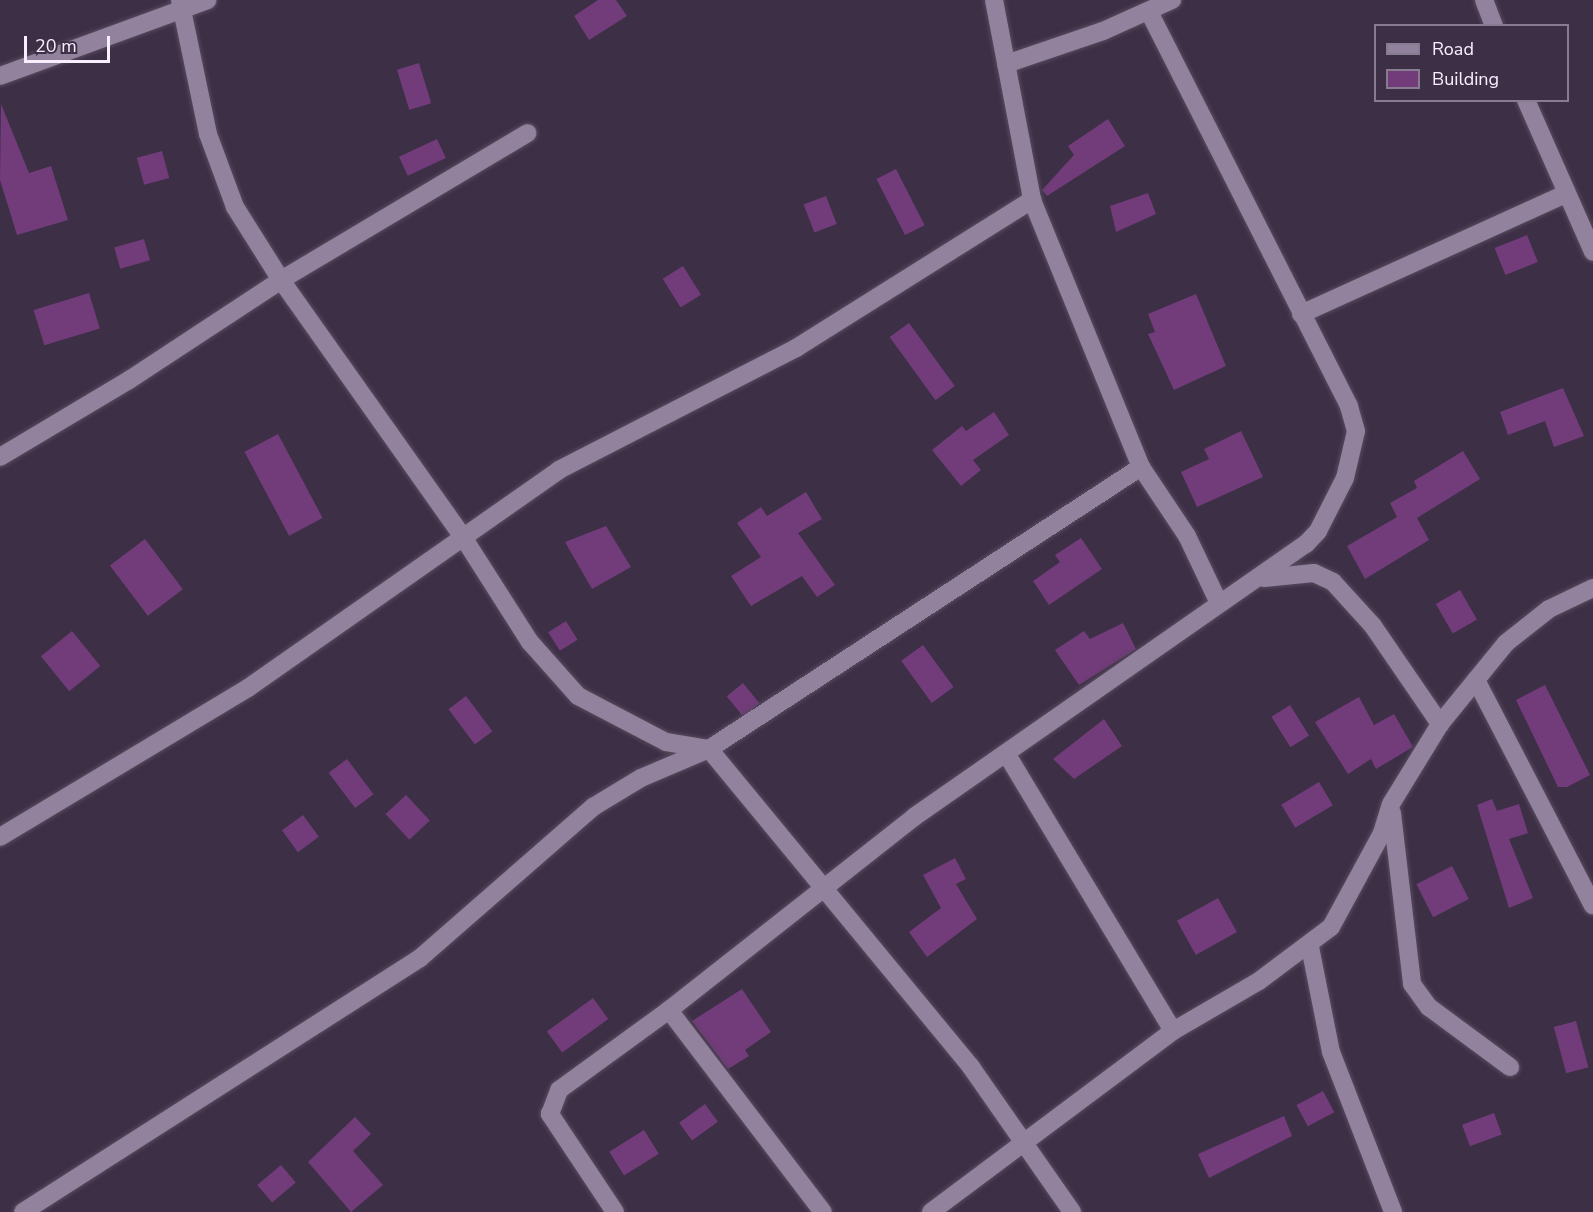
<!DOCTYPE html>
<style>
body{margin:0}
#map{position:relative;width:1593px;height:1212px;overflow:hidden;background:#3d2f46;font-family:"Nunito Sans",sans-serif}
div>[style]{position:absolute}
.building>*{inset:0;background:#713c79;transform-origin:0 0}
.roads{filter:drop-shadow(0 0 2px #574b5e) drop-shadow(0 0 2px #574b5e)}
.minor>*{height:18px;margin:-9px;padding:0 9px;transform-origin:9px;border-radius:9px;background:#92829d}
span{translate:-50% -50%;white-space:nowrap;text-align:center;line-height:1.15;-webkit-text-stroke:6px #3d2f46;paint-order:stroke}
.legend{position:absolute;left:1374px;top:24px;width:195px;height:78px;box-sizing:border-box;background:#3d2f46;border:2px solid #887c90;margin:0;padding:8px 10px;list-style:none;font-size:18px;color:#f8effe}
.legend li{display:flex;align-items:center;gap:12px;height:30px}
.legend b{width:30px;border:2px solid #887c90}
.scale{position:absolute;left:24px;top:36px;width:86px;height:27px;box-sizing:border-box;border:3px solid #f8effe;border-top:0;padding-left:8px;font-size:18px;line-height:21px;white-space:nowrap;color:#f8effe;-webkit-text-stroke:4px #3d2f46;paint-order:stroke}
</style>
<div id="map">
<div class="building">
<div style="clip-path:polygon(598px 0,616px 0,627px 16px,589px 40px,574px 16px)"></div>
<div style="left:419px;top:63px;width:42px;height:23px;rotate:73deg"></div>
<div style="clip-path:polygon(1px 104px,29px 173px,51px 166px,68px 220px,17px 235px,0 180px)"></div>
<div style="clip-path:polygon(1108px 119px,1125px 146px,1047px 196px,1042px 190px,1074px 155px,1068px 146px)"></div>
<div style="left:437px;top:139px;width:21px;height:42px;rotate:65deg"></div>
<div style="left:162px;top:151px;width:28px;height:26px;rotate:75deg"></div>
<div style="left:896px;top:169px;width:63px;height:22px;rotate:63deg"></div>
<div style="clip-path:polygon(1148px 193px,1156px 214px,1116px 232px,1110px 206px)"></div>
<div style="left:826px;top:196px;width:30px;height:24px;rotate:69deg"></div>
<div style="left:1527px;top:235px;width:29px;height:35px;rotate:68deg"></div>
<div style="left:144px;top:239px;width:22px;height:31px;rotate:74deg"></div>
<div style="left:683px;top:266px;width:34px;height:24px;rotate:58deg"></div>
<div style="left:89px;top:293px;width:37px;height:58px;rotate:73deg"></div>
<div style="clip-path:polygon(1196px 294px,1226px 366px,1174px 390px,1148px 334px,1155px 332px,1148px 314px)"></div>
<div style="left:909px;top:323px;width:78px;height:24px;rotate:54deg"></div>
<div style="clip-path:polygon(1563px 388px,1584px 436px,1554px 447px,1545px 421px,1508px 435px,1500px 412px)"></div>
<div style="clip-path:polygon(994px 412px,1009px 435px,973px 460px,981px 470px,961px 486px,932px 450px,962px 426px,966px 431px)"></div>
<div style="clip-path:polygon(1241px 431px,1263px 477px,1197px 507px,1181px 472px,1209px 459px,1204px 449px)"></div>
<div style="left:278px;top:434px;width:95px;height:38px;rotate:62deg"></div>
<div style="clip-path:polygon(1463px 451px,1480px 479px,1417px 518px,1429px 540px,1365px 579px,1347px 546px,1397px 517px,1390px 503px,1417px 488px,1414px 481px)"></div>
<div style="clip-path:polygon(806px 492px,822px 519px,798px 533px,835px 585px,817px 597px,802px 576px,751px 606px,731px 576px,761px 557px,737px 523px,761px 507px,767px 516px)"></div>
<div style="clip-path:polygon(606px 526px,631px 567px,592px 589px,565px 542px)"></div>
<div style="clip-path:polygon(1081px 538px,1102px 569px,1049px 605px,1033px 581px,1060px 562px,1055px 555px)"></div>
<div style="left:145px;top:539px;width:63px;height:44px;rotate:53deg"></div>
<div style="left:1460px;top:590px;width:34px;height:28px;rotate:60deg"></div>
<div style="left:566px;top:621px;width:22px;height:21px;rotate:58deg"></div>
<div style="clip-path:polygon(1123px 623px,1136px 649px,1079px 685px,1055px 650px,1084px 631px,1090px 639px)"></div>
<div style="left:72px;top:631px;width:45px;height:40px;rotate:51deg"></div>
<div style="left:923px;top:645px;width:52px;height:27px;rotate:54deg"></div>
<div style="left:743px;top:683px;width:26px;height:21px;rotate:51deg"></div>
<div style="clip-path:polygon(1545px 685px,1590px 775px,1567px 787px,1558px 787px,1516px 700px)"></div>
<div style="left:466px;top:696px;width:44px;height:22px;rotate:53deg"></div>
<div style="clip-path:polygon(1359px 697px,1374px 725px,1394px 714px,1413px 747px,1376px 769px,1371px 759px,1348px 774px,1315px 722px)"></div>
<div style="left:1290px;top:705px;width:36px;height:22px;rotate:58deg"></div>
<div style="clip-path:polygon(1104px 719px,1122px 746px,1074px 779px,1053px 759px)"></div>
<div style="left:347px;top:759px;width:44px;height:23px;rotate:53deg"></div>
<div style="left:1319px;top:782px;width:27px;height:44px;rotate:59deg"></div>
<div style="left:406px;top:795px;width:35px;height:28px;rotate:47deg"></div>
<div style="clip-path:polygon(1492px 799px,1497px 811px,1519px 804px,1528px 833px,1509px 839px,1533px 898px,1509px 908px,1477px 805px)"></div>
<div style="left:303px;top:815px;width:27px;height:26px;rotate:54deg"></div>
<div style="clip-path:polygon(955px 858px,966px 879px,956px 884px,977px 919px,927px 957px,909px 932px,941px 908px,923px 875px)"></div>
<div style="left:1452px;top:866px;width:37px;height:40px;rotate:63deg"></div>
<div style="left:1218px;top:898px;width:39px;height:47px;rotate:61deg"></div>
<div style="clip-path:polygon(742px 989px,771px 1032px,745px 1050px,749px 1056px,728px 1069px,692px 1021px)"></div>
<div style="left:593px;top:998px;width:26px;height:57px;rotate:54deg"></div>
<div style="left:1576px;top:1021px;width:48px;height:23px;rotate:75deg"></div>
<div style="left:1323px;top:1091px;width:24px;height:30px;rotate:62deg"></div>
<div style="left:705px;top:1104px;width:22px;height:32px;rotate:54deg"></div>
<div style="left:1494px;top:1113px;width:23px;height:34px;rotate:70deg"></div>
<div style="clip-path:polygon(1284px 1116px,1292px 1136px,1209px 1178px,1198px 1154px)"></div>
<div style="clip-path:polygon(355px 1117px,371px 1134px,353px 1151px,383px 1185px,351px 1212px,308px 1162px)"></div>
<div style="left:644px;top:1130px;width:28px;height:41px;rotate:58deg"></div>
<div style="left:281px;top:1165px;width:23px;height:31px;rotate:50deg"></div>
</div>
<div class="roads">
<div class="minor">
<div style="left:180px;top:0;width:137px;rotate:78.2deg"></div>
<div style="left:208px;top:134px;width:78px;rotate:69.7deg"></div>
<div style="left:235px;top:207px;width:86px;rotate:57.8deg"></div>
<div style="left:281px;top:280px;width:315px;rotate:54.7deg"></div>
<div style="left:463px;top:537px;width:125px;rotate:57.5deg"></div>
<div style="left:530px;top:642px;width:72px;rotate:48.4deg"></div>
<div style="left:578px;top:696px;width:99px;rotate:27.6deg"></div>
<div style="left:666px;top:742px;width:44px;rotate:9.2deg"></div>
<div style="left:709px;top:749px;width:412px;rotate:50.5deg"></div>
<div style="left:971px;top:1067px;width:177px;rotate:55.1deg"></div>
<div style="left:994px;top:0;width:204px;rotate:79.2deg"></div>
<div style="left:1032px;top:200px;width:288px;rotate:67.8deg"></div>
<div style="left:1141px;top:467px;width:83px;rotate:56.3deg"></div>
<div style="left:1187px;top:536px;width:74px;rotate:64.5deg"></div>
<div style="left:1484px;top:0;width:28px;rotate:69deg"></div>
<div style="left:1006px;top:64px;width:102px;rotate:-18.8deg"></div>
<div style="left:1103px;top:31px;width:76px;rotate:-24.2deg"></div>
<div style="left:0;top:76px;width:221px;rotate:-20.1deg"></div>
<div style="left:1526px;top:100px;width:166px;rotate:66.2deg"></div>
<div style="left:1301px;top:314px;width:291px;rotate:-24.4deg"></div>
<div style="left:0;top:457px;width:150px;rotate:-30.8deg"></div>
<div style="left:129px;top:380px;width:182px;rotate:-33.3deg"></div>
<div style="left:281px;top:280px;width:287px;rotate:-30.8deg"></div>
<div style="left:1264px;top:578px;width:50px;rotate:-5.7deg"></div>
<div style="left:1314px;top:573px;width:21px;rotate:25deg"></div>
<div style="left:1333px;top:582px;width:59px;rotate:47.7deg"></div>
<div style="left:1373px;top:626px;width:119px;rotate:55.6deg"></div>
<div style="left:1476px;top:680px;width:254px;rotate:62.6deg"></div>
<div style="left:1006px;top:753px;width:324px;rotate:59deg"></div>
<div style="left:1392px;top:813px;width:172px;rotate:83.3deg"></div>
<div style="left:1412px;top:984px;width:29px;rotate:54deg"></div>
<div style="left:1429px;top:1007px;width:101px;rotate:36.5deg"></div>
<div style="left:0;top:837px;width:289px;rotate:-31deg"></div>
<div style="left:248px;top:688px;width:380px;rotate:-35deg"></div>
<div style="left:559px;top:470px;width:267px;rotate:-27.2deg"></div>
<div style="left:796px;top:348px;width:279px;rotate:-32.1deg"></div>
<div style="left:1310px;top:947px;width:107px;rotate:78.7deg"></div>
<div style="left:1331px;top:1052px;width:172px;rotate:68.8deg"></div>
<div style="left:669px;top:1010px;width:254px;rotate:52.7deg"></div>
<div style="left:23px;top:1212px;width:471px;rotate:-32.6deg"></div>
<div style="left:420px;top:958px;width:230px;rotate:-41.1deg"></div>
<div style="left:593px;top:807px;width:56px;rotate:-31.1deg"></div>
<div style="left:641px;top:778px;width:74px;rotate:-23.1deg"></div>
<div style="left:709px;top:749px;width:516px;rotate:-33.14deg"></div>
<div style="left:615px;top:1212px;width:118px;rotate:-123.6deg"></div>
<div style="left:550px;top:1114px;width:26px;rotate:-69deg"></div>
<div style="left:559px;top:1090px;width:136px;rotate:-36deg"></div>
<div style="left:669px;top:1010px;width:312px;rotate:-38.2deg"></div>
<div style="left:914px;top:817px;width:478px;rotate:-34.9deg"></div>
<div style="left:1306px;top:544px;width:18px;rotate:-47deg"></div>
<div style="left:1318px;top:531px;width:59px;rotate:-63deg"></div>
<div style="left:1345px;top:478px;width:48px;rotate:-76.8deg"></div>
<div style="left:1356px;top:431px;width:26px;rotate:-106deg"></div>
<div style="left:1349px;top:406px;width:443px;rotate:-116.9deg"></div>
<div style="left:931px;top:1212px;width:302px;rotate:-36.8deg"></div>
<div style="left:1173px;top:1031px;width:99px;rotate:-30.2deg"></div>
<div style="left:1259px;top:981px;width:90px;rotate:-36.9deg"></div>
<div style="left:1331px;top:927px;width:107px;rotate:-61.5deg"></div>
<div style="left:1382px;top:833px;width:30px;rotate:-73deg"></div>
<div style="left:1391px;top:804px;width:94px;rotate:-58.5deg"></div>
<div style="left:1440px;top:724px;width:104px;rotate:-50.8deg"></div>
<div style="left:1506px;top:643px;width:55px;rotate:-38.3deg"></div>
<div style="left:1549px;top:609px;width:49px;rotate:-25.5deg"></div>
</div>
</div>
<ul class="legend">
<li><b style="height:8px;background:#92829d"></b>Road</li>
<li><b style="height:16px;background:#713c79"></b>Building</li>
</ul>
<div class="scale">20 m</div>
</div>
